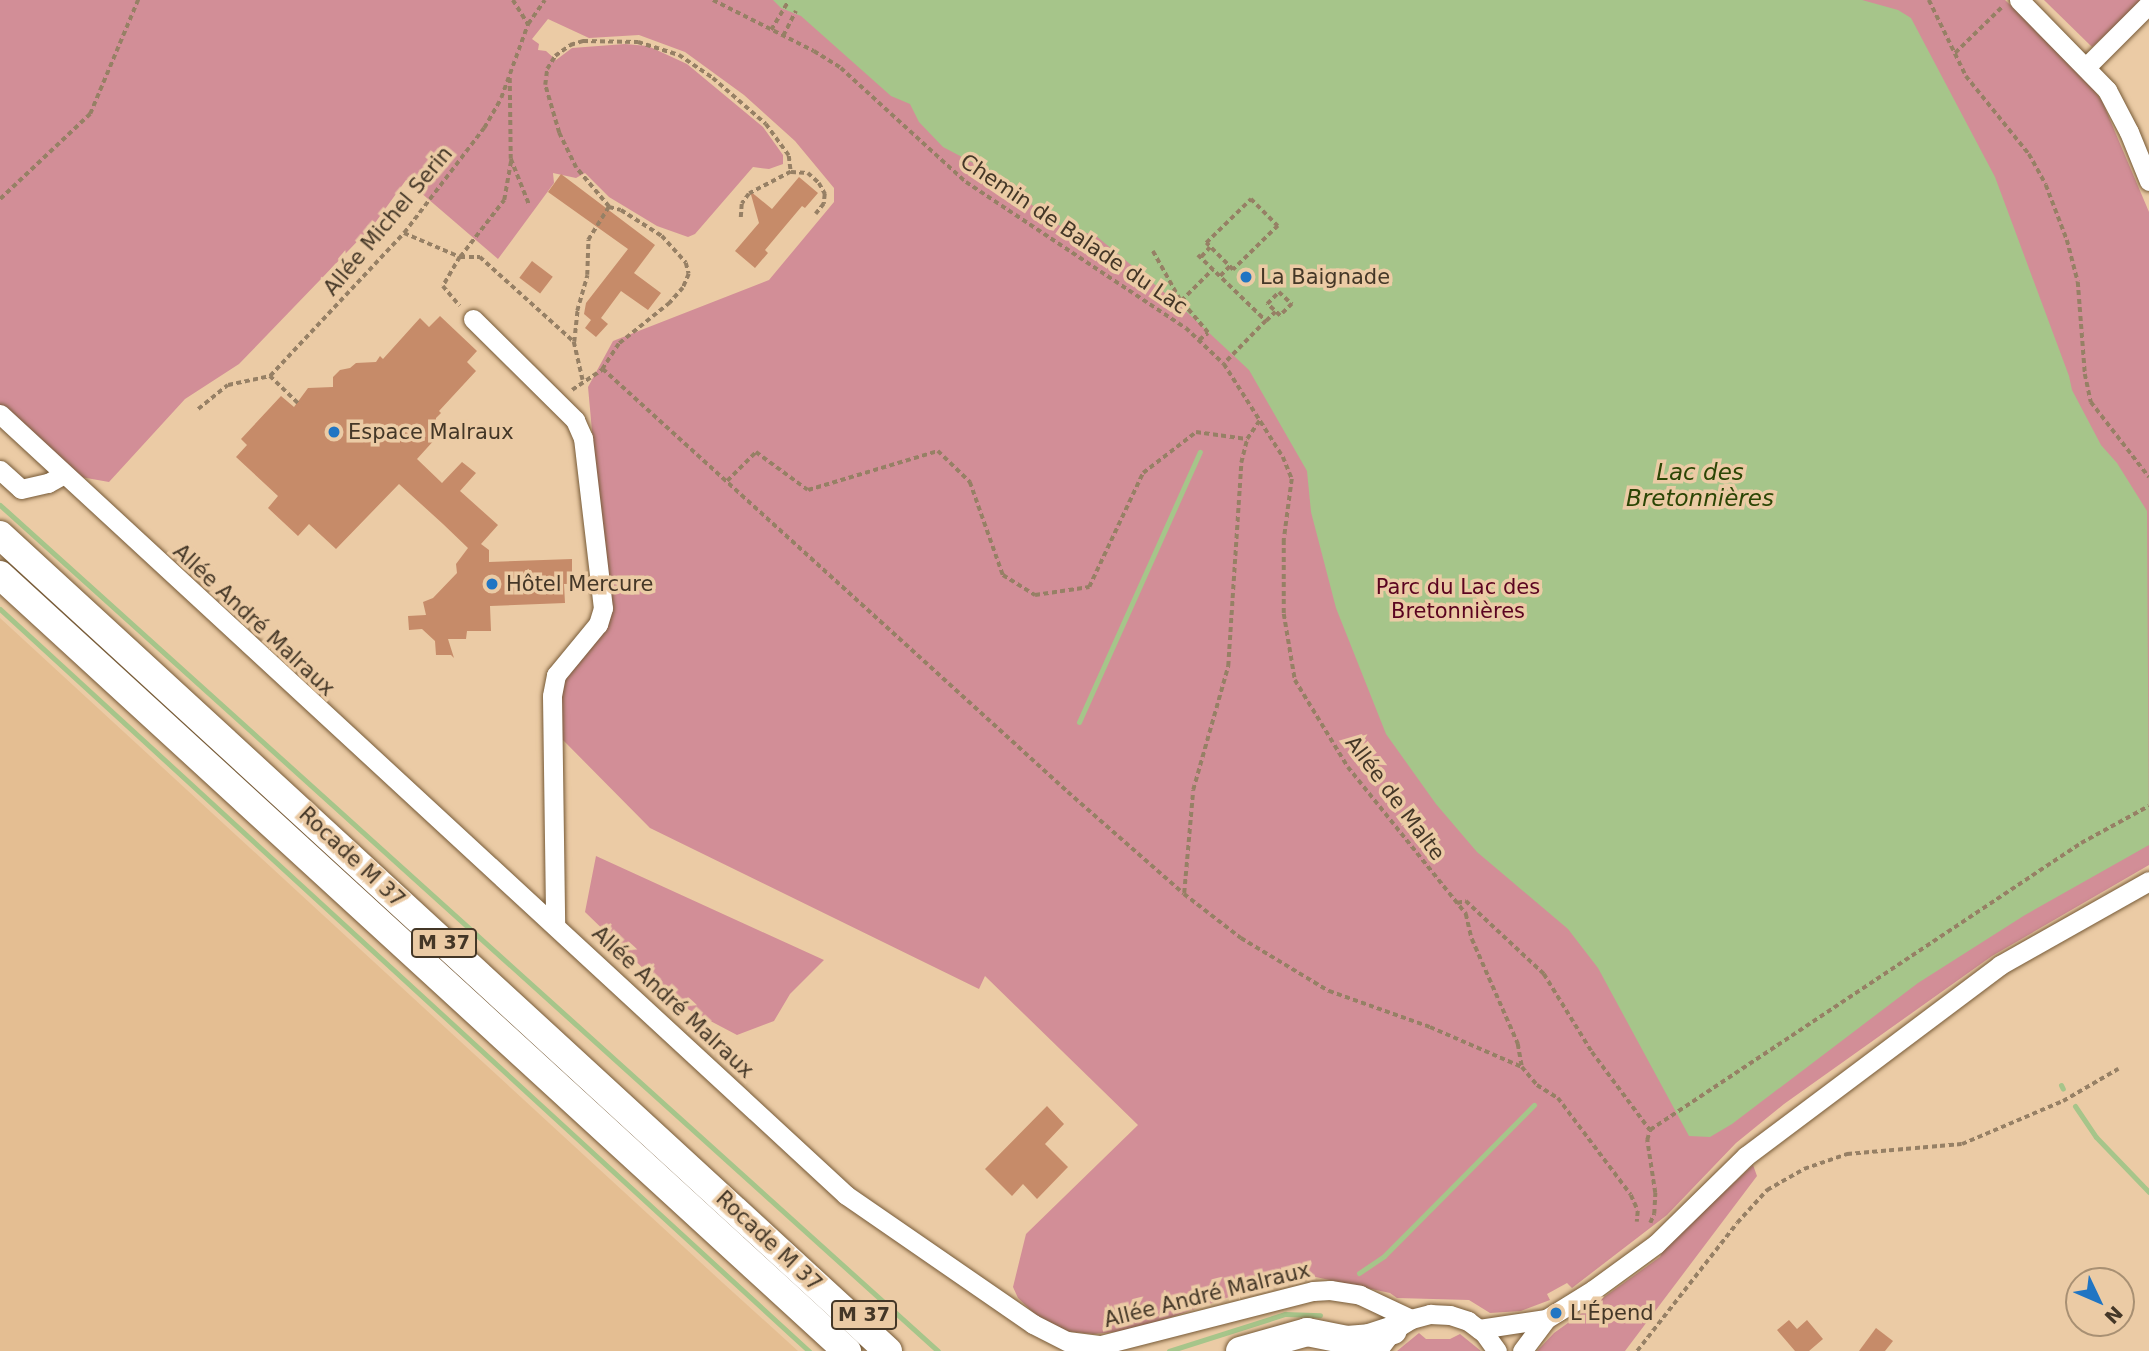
<!DOCTYPE html>
<meta charset="utf-8">
<style>
body{margin:0}
#map{position:relative;width:2149px;height:1351px;overflow:hidden;background:#ebcba5;font-family:"DejaVu Sans",sans-serif}
div>[style]{position:absolute}
.built>*{inset:0;background:#e4be92}
.green>*{inset:0;background:#d28e97}
.water>*{inset:0;background:#a6c58a}
.stream>*{height:5px;margin:-2.5px;padding:0 2.5px;transform-origin:2.5px;border-radius:2.5px;background:#a6c58a}
.building>*{inset:0;background:#c68b69;transform-origin:0 0}
.path>*{height:3.5px;margin-top:-1.75px;transform-origin:0;background:repeating-linear-gradient(90deg,#968065 0 5px,transparent 0 8.5px)}
.roads{filter:drop-shadow(0 0 2px #765a37) drop-shadow(0 0 2px #765a37)}
.minor>*{height:19px;margin:-9.5px;padding:0 9.5px;transform-origin:9.5px;border-radius:9.5px;background:#fff}
.highway>*{height:28px;margin:-14px;padding:0 14px;transform-origin:14px;border-radius:14px;background:#fff}
.dots>*{width:19px;height:19px;translate:-50% -50%;box-sizing:border-box;border:4px solid #ebcba5;border-radius:50%}
span{translate:-50% -50%;white-space:nowrap;text-align:center;line-height:1.15;-webkit-text-stroke:7px #ebcba5;paint-order:stroke}
.shield-label span{padding:2px 5px;background:#ebcba5;border:2px solid;border-radius:5px;-webkit-text-stroke-width:0}
.shield-label{font-size:19px;color:#443727;font-weight:700}
.street-label{font-size:21px;color:#443727}
.poi-label{font-size:21px;color:#443727}
.left{translate:0 -50%;text-align:left}
.park-label{font-size:21px;color:#5b0420}
.water-label{font-size:23px;color:#2b4605;font-style:italic}
.north{position:absolute;left:2065px;top:1267px;width:70px;height:70px;box-sizing:border-box;background:#ebcba5;border:2px solid #a89073;border-radius:50%;rotate:134deg;font-size:19px;font-weight:700;line-height:28px;text-align:center;color:#443727}
.north::after{content:'';display:block;margin:auto;width:24px;height:32px;background:#2075c3;clip-path:polygon(50% 0,100% 100%,50% 72%,0 100%)}
</style>
<div id="map">
<div class="built">
<div style="clip-path:polygon(0 618px,723px 1283px,798px 1351px,0 1351px)"></div>
</div>
<div class="green">
<div style="clip-path:polygon(0 0,2005px 0,2082px 74px,2102px 101px,2149px 212px,2149px 865px,1992px 956px,1784px 1104px,1736px 1143px,1667px 1215px,1572px 1288px,1567px 1283px,1547px 1294px,1550px 1300px,1521px 1311px,1490px 1313px,1469px 1300px,1397px 1298px,1390px 1293px,1311px 1276px,1267px 1284px,1134px 1330px,1094px 1334px,1065px 1331px,1041px 1320px,1018px 1298px,1013px 1287px,1026px 1234px,1138px 1125px,985px 976px,979px 989px,650px 828px,560px 737px,562px 685px,608px 606px,588px 387px,613px 341px,769px 280px,834px 202px,834px 188px,795px 141px,744px 95px,685px 52px,639px 35px,589px 38px,548px 19px,532px 39px,539px 44px,538px 50px,546px 51px,556px 60px,572px 48px,625px 44px,648px 46px,687px 64px,763px 127px,783px 155px,783px 164px,769px 169px,753px 167px,695px 234px,688px 237px,657px 226px,609px 197px,585px 173px,576px 178px,553px 173px,554px 183px,498px 259px,406px 180px,375px 223px,239px 364px,185px 399px,109px 482px,64px 474px,0 414px)"></div>
<div style="clip-path:polygon(2044px 0,2143px 0,2092px 47px)"></div>
<div style="clip-path:polygon(596px 856px,824px 960px,790px 994px,774px 1021px,737px 1035px,682px 1006px,585px 912px)"></div>
<div style="clip-path:polygon(1753px 1165px,1757px 1176px,1625px 1351px,1537px 1351px,1554px 1333px,1660px 1257px,1664px 1248px)"></div>
<div style="clip-path:polygon(1419px 1333px,1426px 1339px,1450px 1339px,1460px 1334px,1481px 1351px,1397px 1351px)"></div>
</div>
<div class="water">
<div style="clip-path:polygon(773px 0,1862px 0,1898px 10px,1911px 18px,1995px 177px,2069px 376px,2072px 390px,2101px 445px,2117px 463px,2147px 511px,2149px 845px,2025px 915px,1918px 983px,1732px 1124px,1710px 1137px,1689px 1136px,1598px 968px,1568px 929px,1477px 852px,1436px 804px,1386px 734px,1336px 608px,1311px 512px,1307px 471px,1249px 370px,1177px 303px,1095px 235px,1063px 228px,981px 167px,943px 147px,919px 122px,910px 104px,891px 96px,801px 16px,781px 8px)"></div>
</div>
<div class="stream">
<div style="left:0;top:505px;width:1263px;rotate:42.05deg"></div>
<div style="left:0;top:609px;width:1098px;rotate:42.53deg"></div>
<div style="left:1079px;top:722px;width:296px;rotate:-65.9deg"></div>
<div style="left:2061px;top:1085px;width:4px;rotate:63deg"></div>
<div style="left:2075px;top:1106px;width:37px;rotate:56deg"></div>
<div style="left:2096px;top:1137px;width:76px;rotate:46.1deg"></div>
<div style="left:1359px;top:1273px;width:30px;rotate:-34deg"></div>
<div style="left:1384px;top:1256px;width:213px;rotate:-45.2deg"></div>
<div style="left:1169px;top:1351px;width:122px;rotate:-17.7deg"></div>
<div style="left:1285px;top:1314px;width:35px;rotate:2deg"></div>
</div>
<div class="building">
<div style="clip-path:polygon(561px 174px,655px 245px,634px 273px,661px 293px,648px 310px,621px 291px,601px 318px,608px 324px,596px 337px,585px 328px,591px 320px,584px 314px,586px 303px,628px 249px,548px 192px)"></div>
<div style="clip-path:polygon(799px 177px,818px 193px,805px 208px,802px 206px,765px 250px,768px 253px,755px 268px,735px 251px,759px 223px,750px 191px,772px 209px)"></div>
<div style="left:532px;top:261px;width:26px;height:21px;rotate:37deg"></div>
<div style="clip-path:polygon(440px 316px,477px 351px,467px 362px,476px 371px,439px 411px,441px 413px,436px 418px,436px 438px,417px 459px,442px 483px,462px 462px,476px 473px,460px 491px,498px 525px,481px 544px,489px 550px,489px 562px,572px 559px,572px 584px,564px 584px,565px 603px,490px 606px,491px 631px,467px 631px,466px 639px,448px 639px,454px 658px,451px 655px,436px 655px,435px 641px,422px 629px,409px 630px,408px 616px,426px 615px,423px 602px,433px 598px,457px 573px,456px 564px,468px 548px,443px 524px,399px 484px,336px 549px,309px 524px,298px 536px,268px 508px,278px 496px,236px 457px,247px 445px,241px 439px,281px 396px,294px 407px,308px 388px,333px 387px,333px 377px,340px 370px,350px 368px,356px 363px,376px 362px,380px 356px,383px 359px,420px 318px,429px 327px)"></div>
<div style="clip-path:polygon(1047px 1106px,1064px 1124px,1045px 1144px,1068px 1167px,1037px 1199px,1023px 1184px,1012px 1196px,985px 1169px)"></div>
<div style="clip-path:polygon(1789px 1320px,1797px 1329px,1807px 1320px,1823px 1339px,1809px 1351px,1795px 1351px,1777px 1330px)"></div>
<div style="clip-path:polygon(1876px 1328px,1893px 1341px,1885px 1351px,1859px 1351px)"></div>
</div>
<div class="path">
<div style="left:513px;top:0;width:28px;rotate:58deg"></div>
<div style="left:713px;top:0;width:113px;rotate:26.8deg"></div>
<div style="left:814px;top:51px;width:32px;rotate:32deg"></div>
<div style="left:841px;top:68px;width:169px;rotate:42.4deg"></div>
<div style="left:966px;top:182px;width:264px;rotate:33.6deg"></div>
<div style="left:1186px;top:328px;width:52px;rotate:43.5deg"></div>
<div style="left:1224px;top:364px;width:110px;rotate:57.6deg"></div>
<div style="left:1283px;top:457px;width:24px;rotate:68deg"></div>
<div style="left:1292px;top:479px;width:62px;rotate:97.5deg"></div>
<div style="left:1284px;top:540px;width:74px;rotate:90deg"></div>
<div style="left:1284px;top:614px;width:67px;rotate:80.5deg"></div>
<div style="left:1295px;top:680px;width:102px;rotate:58.7deg"></div>
<div style="left:1348px;top:767px;width:189px;rotate:51.2deg"></div>
<div style="left:1466px;top:914px;width:26px;rotate:77deg"></div>
<div style="left:1472px;top:939px;width:115px;rotate:66.3deg"></div>
<div style="left:1518px;top:1044px;width:23px;rotate:80deg"></div>
<div style="left:1929px;top:0;width:85px;rotate:64deg"></div>
<div style="left:1966px;top:76px;width:100px;rotate:51.1deg"></div>
<div style="left:2029px;top:154px;width:35px;rotate:61deg"></div>
<div style="left:2046px;top:185px;width:59px;rotate:69.1deg"></div>
<div style="left:2067px;top:240px;width:43px;rotate:75.3deg"></div>
<div style="left:2078px;top:282px;width:92px;rotate:85.6deg"></div>
<div style="left:2085px;top:374px;width:29px;rotate:78deg"></div>
<div style="left:2091px;top:402px;width:95px;rotate:52.3deg"></div>
<div style="left:771px;top:30px;width:31px;rotate:-59deg"></div>
<div style="left:783px;top:36px;width:28px;rotate:-63deg"></div>
<div style="left:1955px;top:53px;width:66px;rotate:-44.4deg"></div>
<div style="left:510px;top:78px;width:81px;rotate:89.3deg"></div>
<div style="left:511px;top:159px;width:48px;rotate:68.2deg"></div>
<div style="left:791px;top:172px;width:17px;rotate:3deg"></div>
<div style="left:808px;top:173px;width:15px;rotate:42deg"></div>
<div style="left:819px;top:183px;width:13px;rotate:61deg"></div>
<div style="left:825px;top:194px;width:10px;rotate:96deg"></div>
<div style="left:824px;top:204px;width:13px;rotate:129deg"></div>
<div style="left:0;top:199px;width:124px;rotate:-43.4deg"></div>
<div style="left:90px;top:114px;width:124px;rotate:-67.2deg"></div>
<div style="left:1251px;top:199px;width:38px;rotate:45deg"></div>
<div style="left:1278px;top:226px;width:63px;rotate:135.6deg"></div>
<div style="left:1233px;top:270px;width:38px;rotate:-135deg"></div>
<div style="left:1206px;top:243px;width:63px;rotate:-44.4deg"></div>
<div style="left:609px;top:207px;width:51px;rotate:-130.2deg"></div>
<div style="left:576px;top:168px;width:39px;rotate:-116deg"></div>
<div style="left:559px;top:133px;width:50px;rotate:-106.3deg"></div>
<div style="left:545px;top:85px;width:16px;rotate:-83deg"></div>
<div style="left:547px;top:69px;width:15px;rotate:-58deg"></div>
<div style="left:555px;top:56px;width:19px;rotate:-36deg"></div>
<div style="left:570px;top:45px;width:14px;rotate:-17deg"></div>
<div style="left:583px;top:41px;width:55px;rotate:1deg"></div>
<div style="left:638px;top:42px;width:43px;rotate:17.6deg"></div>
<div style="left:679px;top:55px;width:41px;rotate:34.1deg"></div>
<div style="left:713px;top:78px;width:70px;rotate:41deg"></div>
<div style="left:766px;top:124px;width:39px;rotate:54deg"></div>
<div style="left:789px;top:156px;width:16px;rotate:83deg"></div>
<div style="left:791px;top:172px;width:47px;rotate:152.4deg"></div>
<div style="left:749px;top:194px;width:12px;rotate:125deg"></div>
<div style="left:742px;top:204px;width:15px;rotate:94deg"></div>
<div style="left:404px;top:233px;width:61px;rotate:23.2deg"></div>
<div style="left:460px;top:257px;width:34px;rotate:120deg"></div>
<div style="left:443px;top:286px;width:26px;rotate:50deg"></div>
<div style="left:1153px;top:251px;width:57px;rotate:60.8deg"></div>
<div style="left:1198px;top:255px;width:95px;rotate:44.1deg"></div>
<div style="left:1266px;top:321px;width:60px;rotate:134.3deg"></div>
<div style="left:460px;top:257px;width:20px"></div>
<div style="left:480px;top:257px;width:127px;rotate:42.1deg"></div>
<div style="left:574px;top:342px;width:39px;rotate:77deg"></div>
<div style="left:460px;top:257px;width:72px;rotate:-52.3deg"></div>
<div style="left:504px;top:200px;width:39px;rotate:-80deg"></div>
<div style="left:1201px;top:257px;width:13px;rotate:-48deg"></div>
<div style="left:1220px;top:276px;width:14px;rotate:-45deg"></div>
<div style="left:1279px;top:292px;width:18px;rotate:43deg"></div>
<div style="left:1292px;top:304px;width:17px;rotate:135deg"></div>
<div style="left:1280px;top:316px;width:18px;rotate:-137deg"></div>
<div style="left:1267px;top:304px;width:17px;rotate:-45deg"></div>
<div style="left:1266px;top:321px;width:13px;rotate:-45deg"></div>
<div style="left:1199px;top:340px;width:11px;rotate:-38deg"></div>
<div style="left:1208px;top:333px;width:42px;rotate:-130.2deg"></div>
<div style="left:1181px;top:301px;width:45px;rotate:-45deg"></div>
<div style="left:574px;top:342px;width:31px;rotate:-84deg"></div>
<div style="left:577px;top:311px;width:37px;rotate:-74deg"></div>
<div style="left:587px;top:275px;width:35px;rotate:-88deg"></div>
<div style="left:588px;top:240px;width:39px;rotate:-58deg"></div>
<div style="left:609px;top:207px;width:12px;rotate:14deg"></div>
<div style="left:621px;top:210px;width:49px;rotate:32.4deg"></div>
<div style="left:662px;top:236px;width:36px;rotate:48deg"></div>
<div style="left:686px;top:263px;width:11px;rotate:75deg"></div>
<div style="left:689px;top:274px;width:15px;rotate:113deg"></div>
<div style="left:683px;top:288px;width:20px;rotate:131deg"></div>
<div style="left:670px;top:303px;width:65px;rotate:141.2deg"></div>
<div style="left:619px;top:344px;width:30px;rotate:123deg"></div>
<div style="left:270px;top:376px;width:42px;rotate:44deg"></div>
<div style="left:572px;top:390px;width:37px;rotate:-34deg"></div>
<div style="left:603px;top:369px;width:629px;rotate:42.29deg"></div>
<div style="left:1068px;top:792px;width:154px;rotate:41.3deg"></div>
<div style="left:1184px;top:894px;width:72px;rotate:37.7deg"></div>
<div style="left:1241px;top:938px;width:103px;rotate:31.1deg"></div>
<div style="left:1329px;top:991px;width:107px;rotate:19.6deg"></div>
<div style="left:1430px;top:1027px;width:100px;rotate:23.5deg"></div>
<div style="left:1522px;top:1067px;width:23px;rotate:50deg"></div>
<div style="left:1537px;top:1085px;width:25px;rotate:32deg"></div>
<div style="left:1558px;top:1098px;width:121px;rotate:53deg"></div>
<div style="left:1631px;top:1195px;width:17px;rotate:66deg"></div>
<div style="left:1638px;top:1211px;width:11px;rotate:95deg"></div>
<div style="left:198px;top:409px;width:38px;rotate:-39deg"></div>
<div style="left:228px;top:385px;width:43px;rotate:-12.1deg"></div>
<div style="left:270px;top:376px;width:196px;rotate:-46.9deg"></div>
<div style="left:404px;top:233px;width:132px;rotate:-52.7deg"></div>
<div style="left:484px;top:128px;width:34px;rotate:-60deg"></div>
<div style="left:501px;top:98px;width:79px;rotate:-70deg"></div>
<div style="left:528px;top:24px;width:29px;rotate:-55deg"></div>
<div style="left:727px;top:481px;width:41px;rotate:-45deg"></div>
<div style="left:756px;top:452px;width:64px;rotate:36.2deg"></div>
<div style="left:808px;top:490px;width:136px;rotate:-16.7deg"></div>
<div style="left:938px;top:451px;width:45px;rotate:44.1deg"></div>
<div style="left:970px;top:482px;width:99px;rotate:70.5deg"></div>
<div style="left:1003px;top:575px;width:38px;rotate:32deg"></div>
<div style="left:1035px;top:595px;width:55px;rotate:-8.4deg"></div>
<div style="left:1089px;top:587px;width:126px;rotate:-64.7deg"></div>
<div style="left:1143px;top:473px;width:67px;rotate:-37.7deg"></div>
<div style="left:1196px;top:432px;width:51px;rotate:7.8deg"></div>
<div style="left:1184px;top:893px;width:103px;rotate:-85deg"></div>
<div style="left:1193px;top:790px;width:129px;rotate:-74.2deg"></div>
<div style="left:1228px;top:666px;width:203px;rotate:-86.3deg"></div>
<div style="left:1241px;top:463px;width:25px;rotate:-76deg"></div>
<div style="left:1247px;top:439px;width:23px;rotate:-56deg"></div>
<div style="left:1457px;top:903px;width:9px;rotate:-13deg"></div>
<div style="left:1466px;top:901px;width:107px;rotate:43.1deg"></div>
<div style="left:1544px;top:974px;width:92px;rotate:58.4deg"></div>
<div style="left:1592px;top:1052px;width:97px;rotate:53.4deg"></div>
<div style="left:1650px;top:1223px;width:10px;rotate:-66deg"></div>
<div style="left:1654px;top:1214px;width:21px;rotate:-87deg"></div>
<div style="left:1655px;top:1193px;width:54px;rotate:-98.6deg"></div>
<div style="left:1647px;top:1140px;width:10px;rotate:-73deg"></div>
<div style="left:1650px;top:1130px;width:518px;rotate:-33.66deg"></div>
<div style="left:2081px;top:843px;width:77px;rotate:-28.6deg"></div>
<div style="left:1637px;top:1351px;width:162px;rotate:-52deg"></div>
<div style="left:1737px;top:1223px;width:45px;rotate:-47.7deg"></div>
<div style="left:1767px;top:1190px;width:43px;rotate:-29.6deg"></div>
<div style="left:1804px;top:1169px;width:46px;rotate:-19.2deg"></div>
<div style="left:1847px;top:1154px;width:115px;rotate:-5deg"></div>
<div style="left:1962px;top:1144px;width:110px;rotate:-23.1deg"></div>
<div style="left:2063px;top:1101px;width:64px;rotate:-30.2deg"></div>
</div>
<div class="roads">
<div class="minor">
<div style="left:2019px;top:0;width:126px;rotate:45.6deg"></div>
<div style="left:2107px;top:90px;width:47px;rotate:62.4deg"></div>
<div style="left:2129px;top:132px;width:53px;rotate:67.8deg"></div>
<div style="left:2087px;top:66px;width:88px;rotate:-45deg"></div>
<div style="left:473px;top:319px;width:144px;rotate:44.7deg"></div>
<div style="left:575px;top:420px;width:20px;rotate:66deg"></div>
<div style="left:583px;top:438px;width:171px;rotate:83.3deg"></div>
<div style="left:603px;top:608px;width:17px;rotate:107deg"></div>
<div style="left:598px;top:624px;width:66px;rotate:129.5deg"></div>
<div style="left:556px;top:675px;width:21px;rotate:101deg"></div>
<div style="left:552px;top:696px;width:229px;rotate:89.2deg"></div>
<div style="left:0;top:414px;width:1151px;rotate:42.71deg"></div>
<div style="left:846px;top:1195px;width:227px;rotate:34.6deg"></div>
<div style="left:1033px;top:1324px;width:38px;rotate:27deg"></div>
<div style="left:1067px;top:1341px;width:34px;rotate:7deg"></div>
<div style="left:1101px;top:1345px;width:219px;rotate:-14.3deg"></div>
<div style="left:1313px;top:1291px;width:17px;rotate:-3deg"></div>
<div style="left:1330px;top:1290px;width:30px;rotate:9deg"></div>
<div style="left:1360px;top:1295px;width:56px;rotate:25.2deg"></div>
<div style="left:0;top:470px;width:28px;rotate:42deg"></div>
<div style="left:21px;top:489px;width:28px;rotate:-13deg"></div>
<div style="left:48px;top:483px;width:18px;rotate:-29deg"></div>
<div style="left:1479px;top:1329px;width:68px;rotate:-8.5deg"></div>
<div style="left:1546px;top:1319px;width:55px;rotate:-31.7deg"></div>
<div style="left:1593px;top:1290px;width:78px;rotate:-36.1deg"></div>
<div style="left:1656px;top:1244px;width:126px;rotate:-44.4deg"></div>
<div style="left:1746px;top:1156px;width:318px;rotate:-36.9deg"></div>
<div style="left:2000px;top:965px;width:171px;rotate:-29.4deg"></div>
<div style="left:1377px;top:1351px;width:26px;rotate:-53deg"></div>
<div style="left:1393px;top:1330px;width:21px;rotate:-31deg"></div>
<div style="left:1411px;top:1319px;width:20px;rotate:-15deg"></div>
<div style="left:1430px;top:1314px;width:20px;rotate:3deg"></div>
<div style="left:1450px;top:1315px;width:19px;rotate:18deg"></div>
<div style="left:1468px;top:1321px;width:20px;rotate:37deg"></div>
<div style="left:1484px;top:1333px;width:22px;rotate:54deg"></div>
<div style="left:1522px;top:1351px;width:40px;rotate:-53deg"></div>
</div>
<div class="highway">
<div style="left:0;top:535px;width:1206px;rotate:42.58deg"></div>
<div style="left:0;top:575px;width:1149px;rotate:42.5deg"></div>
<div style="left:1240px;top:1351px;width:70px;rotate:-15.8deg"></div>
<div style="left:1307px;top:1332px;width:41px;rotate:11.3deg"></div>
<div style="left:1347px;top:1340px;width:22px;rotate:-5deg"></div>
<div style="left:1369px;top:1338px;width:25px;rotate:-18deg"></div>
</div>
</div>
<div class="dots">
<div style="left:1246px;top:277px;background:#2075c3"></div>
<div style="left:334px;top:432px;background:#2075c3"></div>
<div style="left:492px;top:584px;background:#2075c3"></div>
<div style="left:1556px;top:1313px;background:#2075c3"></div>
</div>
<div class="shield-label">
<span style="left:444px;top:943px">M 37</span>
<span style="left:864px;top:1315px">M 37</span>
</div>
<div class="street-label">
<span style="left:388px;top:221px;rotate:-50deg">Allée Michel Serin</span>
<span style="left:1074px;top:234px;rotate:34deg">Chemin de Balade du Lac</span>
<span style="left:254px;top:620px;rotate:43deg">Allée André Malraux</span>
<span style="left:1395px;top:798px;rotate:53deg">Allée de Malte</span>
<span style="left:352px;top:857px;rotate:43deg">Rocade M 37</span>
<span style="left:673px;top:1002px;rotate:43deg">Allée André Malraux</span>
<span style="left:769px;top:1241px;rotate:43deg">Rocade M 37</span>
<span style="left:1207px;top:1295px;rotate:-14deg">Allée André Malraux</span>
</div>
<div class="poi-label">
<span class="left" style="left:1260px;top:277px">La Baignade</span>
<span class="left" style="left:348px;top:432px">Espace Malraux</span>
<span class="left" style="left:506px;top:584px">Hôtel Mercure</span>
<span class="left" style="left:1570px;top:1313px">L'Épend</span>
</div>
<div class="park-label">
<span style="left:1458px;top:599px">Parc du Lac des<br>Bretonnières</span>
</div>
<div class="water-label">
<span style="left:1700px;top:485px">Lac des<br>Bretonnières</span>
</div>
<div class="north">N</div>
</div>
